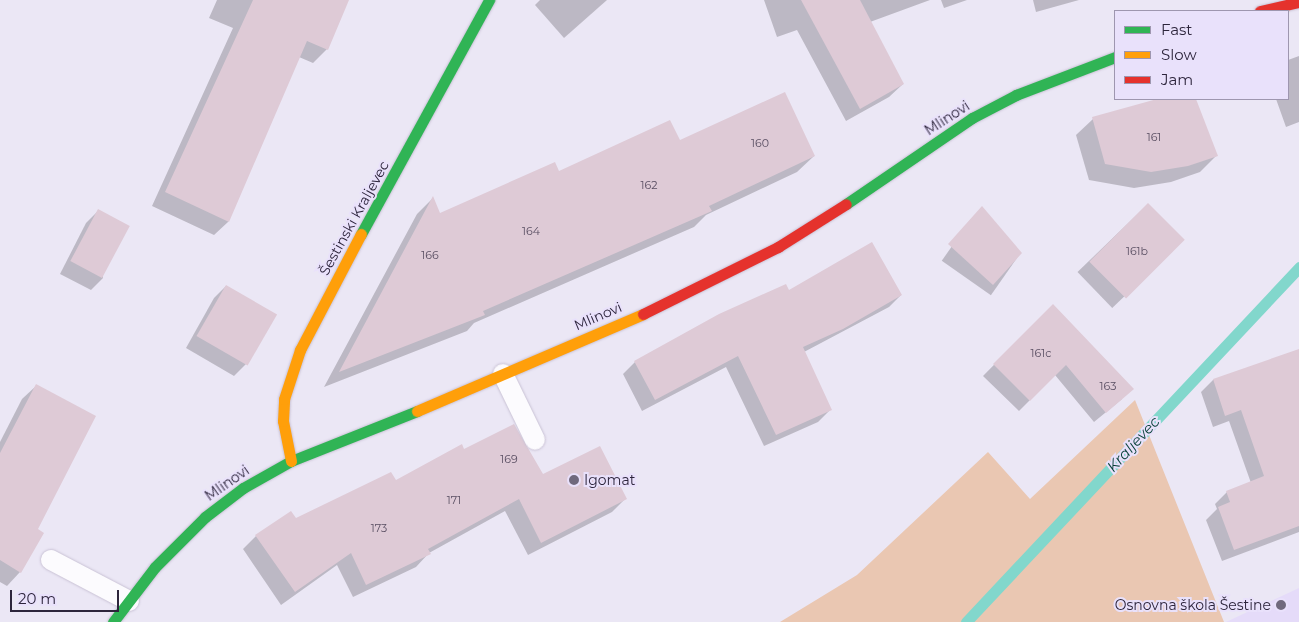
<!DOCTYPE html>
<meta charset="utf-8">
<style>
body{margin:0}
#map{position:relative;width:1299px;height:622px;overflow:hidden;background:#ebe7f5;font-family:Montserrat,sans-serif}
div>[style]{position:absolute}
.built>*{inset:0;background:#e5dbf9}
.green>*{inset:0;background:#eac7b2}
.shadow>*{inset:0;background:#0003;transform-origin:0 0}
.stream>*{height:11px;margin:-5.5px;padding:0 5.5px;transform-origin:5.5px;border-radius:5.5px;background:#82d7cc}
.building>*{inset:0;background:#decad6;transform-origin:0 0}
.roads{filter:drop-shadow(0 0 1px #c9c2d5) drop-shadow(0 0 1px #c9c2d5)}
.lane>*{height:20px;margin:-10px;padding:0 10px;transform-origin:10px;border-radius:10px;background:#fcfbfe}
.fast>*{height:11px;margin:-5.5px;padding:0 5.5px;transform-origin:5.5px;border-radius:5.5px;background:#30b455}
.slow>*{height:11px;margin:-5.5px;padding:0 5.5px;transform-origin:5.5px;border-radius:5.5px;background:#ff9f0a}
.jam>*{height:11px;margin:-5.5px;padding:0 5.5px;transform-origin:5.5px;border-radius:5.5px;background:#e5322d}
.dots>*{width:14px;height:14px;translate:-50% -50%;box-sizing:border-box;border:2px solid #e9e1fb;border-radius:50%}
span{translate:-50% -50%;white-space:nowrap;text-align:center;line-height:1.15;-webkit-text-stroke:4px #e9e1fb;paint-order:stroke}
.number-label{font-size:11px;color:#594e62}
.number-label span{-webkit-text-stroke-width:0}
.street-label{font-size:14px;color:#2d253c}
.poi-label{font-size:14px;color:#2d253c}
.left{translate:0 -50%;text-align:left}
.right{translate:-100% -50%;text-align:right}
.water-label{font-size:15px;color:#043f36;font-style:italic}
.legend{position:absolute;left:1114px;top:10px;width:175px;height:90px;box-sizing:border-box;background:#e9e1fb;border:1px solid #9e96af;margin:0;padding:6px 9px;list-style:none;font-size:15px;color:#2d253c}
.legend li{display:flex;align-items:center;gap:10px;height:25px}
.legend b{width:25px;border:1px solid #9e96af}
.scale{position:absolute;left:10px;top:590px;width:109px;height:22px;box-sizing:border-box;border:2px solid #2d253c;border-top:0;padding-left:6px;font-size:15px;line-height:18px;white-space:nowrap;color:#2d253c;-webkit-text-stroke:4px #e9e1fb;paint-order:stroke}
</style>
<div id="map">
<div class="built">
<div style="clip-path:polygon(1299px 588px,1299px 622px,1226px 622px)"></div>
</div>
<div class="green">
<div style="clip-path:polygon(1135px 400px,1224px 622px,780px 622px,857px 575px,988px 452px,1030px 499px)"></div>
</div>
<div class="shadow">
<div style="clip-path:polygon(217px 0,344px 0,327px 49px,313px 63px,299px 57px,228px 222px,214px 235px,152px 206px,233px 28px,209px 18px)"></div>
<div style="clip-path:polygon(540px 0,607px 0,564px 38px,535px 5px)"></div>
<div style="clip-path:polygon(764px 0,930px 0,870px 22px,903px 84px,889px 97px,846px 121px,797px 30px,777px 37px)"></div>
<div style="clip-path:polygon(941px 0,967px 0,944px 8px)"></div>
<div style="clip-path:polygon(1033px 0,1079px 0,1036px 12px)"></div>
<div style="clip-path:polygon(1299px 56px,1299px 122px,1286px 127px,1276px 99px,1288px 99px,1288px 60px)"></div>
<div style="clip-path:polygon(1162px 99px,1195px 99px,1216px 156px,1200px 172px,1171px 182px,1134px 188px,1089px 180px,1076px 135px,1093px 119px)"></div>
<div style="clip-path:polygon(814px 156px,797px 172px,706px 215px,694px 227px,474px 323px,467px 331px,324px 387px,417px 214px,432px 199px,440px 215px,558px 172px)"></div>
<div style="left:1148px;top:204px;width:50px;height:98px;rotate:46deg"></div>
<div style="clip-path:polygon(98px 211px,103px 278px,91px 290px,60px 274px,86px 223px)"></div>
<div style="left:971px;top:219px;width:60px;height:51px;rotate:35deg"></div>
<div style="clip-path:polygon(226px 286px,275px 315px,246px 364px,234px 376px,186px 348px,214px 298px)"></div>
<div style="clip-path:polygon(788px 291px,901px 295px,889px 307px,804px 352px,830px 410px,818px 422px,764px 446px,726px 367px,642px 411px,623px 374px,635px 362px,720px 315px)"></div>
<div style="clip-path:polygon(1053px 305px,1122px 399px,1094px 422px,1055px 375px,1019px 411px,983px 376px)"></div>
<div style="clip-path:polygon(1299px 350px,1299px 532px,1222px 561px,1206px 520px,1217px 509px,1215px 504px,1227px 492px,1251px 483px,1229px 421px,1213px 427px,1201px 392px,1213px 380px)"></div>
<div style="clip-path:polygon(36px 386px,20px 572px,7px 586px,0 582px,0 442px,22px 399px)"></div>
<div style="clip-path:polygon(464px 450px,625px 499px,612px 512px,528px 555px,505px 511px,429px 553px,416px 567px,353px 597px,337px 565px,281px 605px,243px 549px,256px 536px,395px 482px)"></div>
</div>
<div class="stream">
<div style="left:966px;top:622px;width:487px;rotate:-46.8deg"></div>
</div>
<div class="building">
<div style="clip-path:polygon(253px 0,349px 0,328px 50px,307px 41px,229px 222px,165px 192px)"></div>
<div style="clip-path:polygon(801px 0,860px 0,904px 84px,860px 109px)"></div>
<div style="clip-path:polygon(785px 92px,815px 156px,709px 206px,712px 211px,483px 311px,485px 315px,339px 372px,433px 196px,440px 213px,555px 162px,559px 171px,670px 120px,680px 140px)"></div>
<div style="clip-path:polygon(1157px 99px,1196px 99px,1218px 156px,1188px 166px,1151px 172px,1105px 164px,1092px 117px)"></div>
<div style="left:1148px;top:203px;width:52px;height:83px;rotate:45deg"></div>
<div style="clip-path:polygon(982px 206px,1022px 253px,993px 285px,948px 244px)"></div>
<div style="left:98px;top:209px;width:36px;height:59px;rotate:28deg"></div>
<div style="clip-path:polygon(872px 242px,902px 295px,843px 329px,803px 347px,832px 410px,776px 435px,738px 356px,655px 400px,634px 361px,719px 314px,786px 284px,789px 290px)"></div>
<div style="left:226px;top:285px;width:59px;height:59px;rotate:30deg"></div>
<div style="clip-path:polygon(1053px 304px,1134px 389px,1106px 413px,1066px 365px,1030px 401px,993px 364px)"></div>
<div style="clip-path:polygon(1299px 349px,1299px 526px,1234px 550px,1218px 507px,1230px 502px,1226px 491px,1264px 476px,1241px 410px,1225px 416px,1213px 379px)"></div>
<div style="clip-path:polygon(36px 384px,96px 416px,38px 529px,44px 533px,21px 573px,0 560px,0 453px)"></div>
<div style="clip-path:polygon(514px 424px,543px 474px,600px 446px,627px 499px,541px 543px,519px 499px,428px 549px,431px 554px,366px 585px,351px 553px,295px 592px,255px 535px,291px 511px,296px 518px,391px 472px,396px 480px,462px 444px,464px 449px)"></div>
</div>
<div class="roads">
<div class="lane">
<div style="left:503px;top:374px;width:73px;rotate:64.1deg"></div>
<div style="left:51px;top:560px;width:88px;rotate:27.7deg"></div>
</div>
<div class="fast">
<div style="left:846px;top:204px;width:153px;rotate:-34.3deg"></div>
<div style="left:972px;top:118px;width:50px;rotate:-27.6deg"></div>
<div style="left:1016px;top:95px;width:106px;rotate:-21deg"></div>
<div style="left:361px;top:234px;width:267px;rotate:-61.3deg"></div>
<div style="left:113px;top:622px;width:69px;rotate:-52.6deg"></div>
<div style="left:155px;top:567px;width:71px;rotate:-45deg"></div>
<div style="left:205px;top:517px;width:48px;rotate:-37.3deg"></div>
<div style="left:243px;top:488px;width:55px;rotate:-29.4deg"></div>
<div style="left:291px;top:461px;width:136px;rotate:-21.6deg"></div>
</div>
<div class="slow">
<div style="left:417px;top:411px;width:246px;rotate:-23.2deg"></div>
<div style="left:291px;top:461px;width:41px;rotate:-101.3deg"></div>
<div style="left:283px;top:421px;width:22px;rotate:-87deg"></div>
<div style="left:284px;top:399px;width:52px;rotate:-71.9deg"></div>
<div style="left:300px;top:350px;width:131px;rotate:-62.3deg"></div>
</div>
<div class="jam">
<div style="left:1260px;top:11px;width:40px;rotate:-13deg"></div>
<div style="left:643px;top:314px;width:151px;rotate:-26.4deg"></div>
<div style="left:778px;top:247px;width:80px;rotate:-32.3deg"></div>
</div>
</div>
<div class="dots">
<div style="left:574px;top:480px;background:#70697d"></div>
<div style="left:1281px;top:605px;background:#70697d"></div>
</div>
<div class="number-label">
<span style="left:1154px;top:137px">161</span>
<span style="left:760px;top:143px">160</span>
<span style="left:649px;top:185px">162</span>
<span style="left:531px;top:231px">164</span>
<span style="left:1137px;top:251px">161b</span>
<span style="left:430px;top:255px">166</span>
<span style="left:1041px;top:353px">161c</span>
<span style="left:1108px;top:386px">163</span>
<span style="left:509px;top:459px">169</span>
<span style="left:454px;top:500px">171</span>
<span style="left:379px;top:528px">173</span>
</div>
<div class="street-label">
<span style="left:947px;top:118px;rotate:-33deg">Mlinovi</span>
<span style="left:354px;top:218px;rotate:-61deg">Šestinski Kraljevec</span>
<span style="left:598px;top:316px;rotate:-23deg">Mlinovi</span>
<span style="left:227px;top:483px;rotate:-35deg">Mlinovi</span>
</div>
<div class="poi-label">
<span class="left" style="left:584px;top:480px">Igomat</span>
<span class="right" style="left:1271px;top:605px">Osnovna škola Šestine</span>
</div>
<div class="water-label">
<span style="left:1133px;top:444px;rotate:-47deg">Kraljevec</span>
</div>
<ul class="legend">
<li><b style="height:6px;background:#30b455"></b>Fast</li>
<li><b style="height:6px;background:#ff9f0a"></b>Slow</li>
<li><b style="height:6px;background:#e5322d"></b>Jam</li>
</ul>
<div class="scale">20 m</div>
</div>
